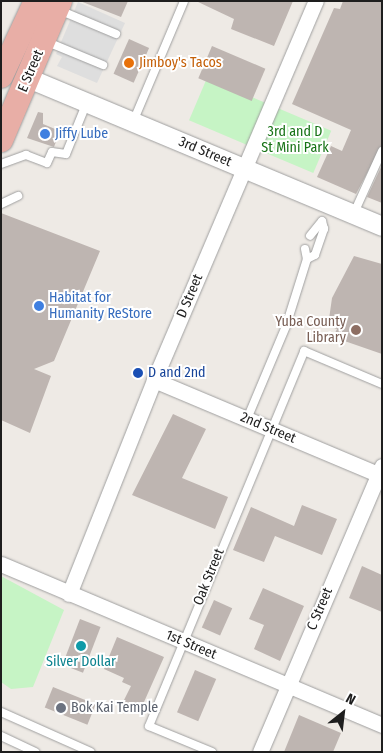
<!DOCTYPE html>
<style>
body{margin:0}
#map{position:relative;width:383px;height:753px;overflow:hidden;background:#eeeae5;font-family:"Fira Sans Condensed",sans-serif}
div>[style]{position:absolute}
.park>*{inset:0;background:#c6f4c5;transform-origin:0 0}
.parking>*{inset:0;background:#dedede}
.building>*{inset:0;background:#beb5b1;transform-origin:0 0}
.roads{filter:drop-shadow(0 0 1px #9f9f9f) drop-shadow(0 0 1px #9f9f9f)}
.service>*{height:8px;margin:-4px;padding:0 4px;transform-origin:4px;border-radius:4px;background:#fff}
.minor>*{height:15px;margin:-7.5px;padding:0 7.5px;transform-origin:7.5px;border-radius:7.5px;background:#fff}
.tertiary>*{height:19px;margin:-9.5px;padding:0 9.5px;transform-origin:9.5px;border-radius:9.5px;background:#fff}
.trunk>*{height:24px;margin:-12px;padding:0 12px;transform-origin:12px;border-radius:12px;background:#e8aea6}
.dots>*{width:14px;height:14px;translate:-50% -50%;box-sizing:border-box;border:2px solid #fff;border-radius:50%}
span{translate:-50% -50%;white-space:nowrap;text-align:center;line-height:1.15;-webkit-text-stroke:4px #fff;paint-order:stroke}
.food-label{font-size:14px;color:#c56008}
.left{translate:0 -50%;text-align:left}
.street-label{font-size:14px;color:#1e1e1e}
.park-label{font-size:14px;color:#167215}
.shop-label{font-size:14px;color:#366cbe}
.education-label{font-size:14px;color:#785e54}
.right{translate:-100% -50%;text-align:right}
.transit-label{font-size:14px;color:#164399}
.culture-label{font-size:14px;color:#0d838f}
.worship-label{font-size:14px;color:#5b616d}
.frame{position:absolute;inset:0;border:2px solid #1e1e1e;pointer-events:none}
.north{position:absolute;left:318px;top:688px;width:50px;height:50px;-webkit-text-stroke:4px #fff;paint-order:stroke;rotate:29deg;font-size:14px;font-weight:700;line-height:20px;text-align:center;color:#1e1e1e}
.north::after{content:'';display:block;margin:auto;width:18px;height:22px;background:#1e1e1e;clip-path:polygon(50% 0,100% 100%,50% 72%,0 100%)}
</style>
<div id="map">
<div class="park">
<div style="left:207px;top:78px;width:135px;height:46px;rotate:23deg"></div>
<div style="clip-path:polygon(1px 576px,64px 610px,33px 687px,11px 689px,1px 682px)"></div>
</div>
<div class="parking">
<div style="clip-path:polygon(78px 2px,125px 23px,97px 83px,57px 66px,62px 57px,56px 54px)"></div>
</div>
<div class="building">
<div style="clip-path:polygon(80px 1px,128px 1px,121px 17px)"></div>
<div style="clip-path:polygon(196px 1px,293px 1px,274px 46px,231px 29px,234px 19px)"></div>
<div style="clip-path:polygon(343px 1px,382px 1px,382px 145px,356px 194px,317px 177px,331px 146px,342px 151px,351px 130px,292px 104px,334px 8px,340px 9px)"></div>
<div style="left:129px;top:39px;width:22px;height:38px;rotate:24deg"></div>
<div style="left:212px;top:46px;width:58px;height:35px;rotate:23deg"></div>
<div style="clip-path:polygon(38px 112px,43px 113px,43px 124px,60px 131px,54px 147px,27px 138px)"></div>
<div style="clip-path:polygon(382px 165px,382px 203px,367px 197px)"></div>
<div style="clip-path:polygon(1px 213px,100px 251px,54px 361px,34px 369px,51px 376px,30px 433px,1px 420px)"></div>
<div style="clip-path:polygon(354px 256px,382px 264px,382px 354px,333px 337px,337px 329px,328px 326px,332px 298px)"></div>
<div style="clip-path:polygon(173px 414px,206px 429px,182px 478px,228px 497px,215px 529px,132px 495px)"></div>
<div style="clip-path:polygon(302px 505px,337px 519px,322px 555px,275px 536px,264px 562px,233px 550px,251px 507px,294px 526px)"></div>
<div style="clip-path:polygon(362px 566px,382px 575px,382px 612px,349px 598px)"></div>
<div style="clip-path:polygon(263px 588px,304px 606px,280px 661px,254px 649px,264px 625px,249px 619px)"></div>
<div style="left:214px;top:600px;width:20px;height:30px;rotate:24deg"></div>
<div style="left:80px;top:619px;width:22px;height:49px;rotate:21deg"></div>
<div style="clip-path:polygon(117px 637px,164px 657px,140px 711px,122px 704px,131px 686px,122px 682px,124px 678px,104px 669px)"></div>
<div style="left:195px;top:670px;width:23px;height:46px;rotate:23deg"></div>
<div style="left:53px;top:687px;width:46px;height:22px;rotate:22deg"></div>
<div style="clip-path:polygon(299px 715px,341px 733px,333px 752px,284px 752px)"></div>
</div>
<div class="roads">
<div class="service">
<div style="left:59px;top:10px;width:62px;rotate:22.8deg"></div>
<div style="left:45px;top:41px;width:63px;rotate:22.5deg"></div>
<div style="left:133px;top:122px;width:131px;rotate:-67.1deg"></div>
<div style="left:1px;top:164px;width:27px;rotate:-20deg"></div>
<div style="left:26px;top:155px;width:22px;rotate:21deg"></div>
<div style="left:47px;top:163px;width:12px;rotate:-66deg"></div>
<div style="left:52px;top:152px;width:14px;rotate:8deg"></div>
<div style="left:66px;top:154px;width:56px;rotate:-68deg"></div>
<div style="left:1px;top:204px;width:19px;rotate:-25deg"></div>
<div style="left:354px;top:213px;width:68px;rotate:-65.7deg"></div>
<div style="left:305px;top:249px;width:10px;rotate:79deg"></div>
<div style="left:307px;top:259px;width:9px;rotate:-27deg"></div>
<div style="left:315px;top:255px;width:28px;rotate:-71deg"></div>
<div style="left:324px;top:229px;width:8px;rotate:-104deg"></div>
<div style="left:322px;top:221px;width:19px;rotate:129deg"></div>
<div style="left:247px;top:419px;width:101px;rotate:-67.2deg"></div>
<div style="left:286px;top:326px;width:70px;rotate:-72.6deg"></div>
<div style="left:1px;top:712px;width:98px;rotate:24deg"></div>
<div style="left:1px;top:736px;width:38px;rotate:25deg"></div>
<div style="left:212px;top:752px;width:68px;rotate:-157.6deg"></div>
<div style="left:149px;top:726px;width:406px;rotate:-67.5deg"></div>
<div style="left:304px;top:351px;width:85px;rotate:22.9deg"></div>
</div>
<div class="minor">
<div style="left:154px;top:380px;width:247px;rotate:22.8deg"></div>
<div style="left:1px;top:564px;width:414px;rotate:22.9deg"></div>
<div style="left:69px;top:594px;width:230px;rotate:-68.3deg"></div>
<div style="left:154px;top:380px;width:412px;rotate:-66.9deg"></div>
<div style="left:260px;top:752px;width:311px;rotate:-66.9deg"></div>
</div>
<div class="tertiary">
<div style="left:28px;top:78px;width:384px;rotate:22.7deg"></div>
</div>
<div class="trunk">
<div style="left:1px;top:76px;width:83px;rotate:-65deg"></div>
<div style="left:1px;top:140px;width:151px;rotate:-67deg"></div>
</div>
</div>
<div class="dots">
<div style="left:129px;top:63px;background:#e8710a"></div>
<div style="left:45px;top:134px;background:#3f7fe0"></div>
<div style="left:39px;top:306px;background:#3f7fe0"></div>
<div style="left:356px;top:330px;background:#8d6e63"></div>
<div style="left:138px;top:373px;background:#1a4fb4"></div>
<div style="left:81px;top:646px;background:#0f9aa8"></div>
<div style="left:61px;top:708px;background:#6b7280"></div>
</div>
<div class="food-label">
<span class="left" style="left:139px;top:63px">Jimboy's Tacos</span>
</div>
<div class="street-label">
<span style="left:31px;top:71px;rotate:-67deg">E Street</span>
<span style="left:205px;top:152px;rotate:23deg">3rd Street</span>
<span style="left:190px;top:296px;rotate:-67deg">D Street</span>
<span style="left:268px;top:428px;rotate:23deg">2nd Street</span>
<span style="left:209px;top:577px;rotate:-68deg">Oak Street</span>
<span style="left:320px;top:609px;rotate:-67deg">C Street</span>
<span style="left:191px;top:645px;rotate:23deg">1st Street</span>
</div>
<div class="park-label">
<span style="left:295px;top:140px">3rd and D<br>St Mini Park</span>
</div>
<div class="shop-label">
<span class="left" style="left:55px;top:134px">Jiffy Lube</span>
<span class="left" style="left:49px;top:306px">Habitat for<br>Humanity ReStore</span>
</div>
<div class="education-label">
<span class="right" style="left:346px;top:330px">Yuba County<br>Library</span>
</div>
<div class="transit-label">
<span class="left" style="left:148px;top:373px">D and 2nd</span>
</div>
<div class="culture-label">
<span style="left:81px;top:662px">Silver Dollar</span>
</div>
<div class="worship-label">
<span class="left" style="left:71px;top:708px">Bok Kai Temple</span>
</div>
<div class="frame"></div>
<div class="north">N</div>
</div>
